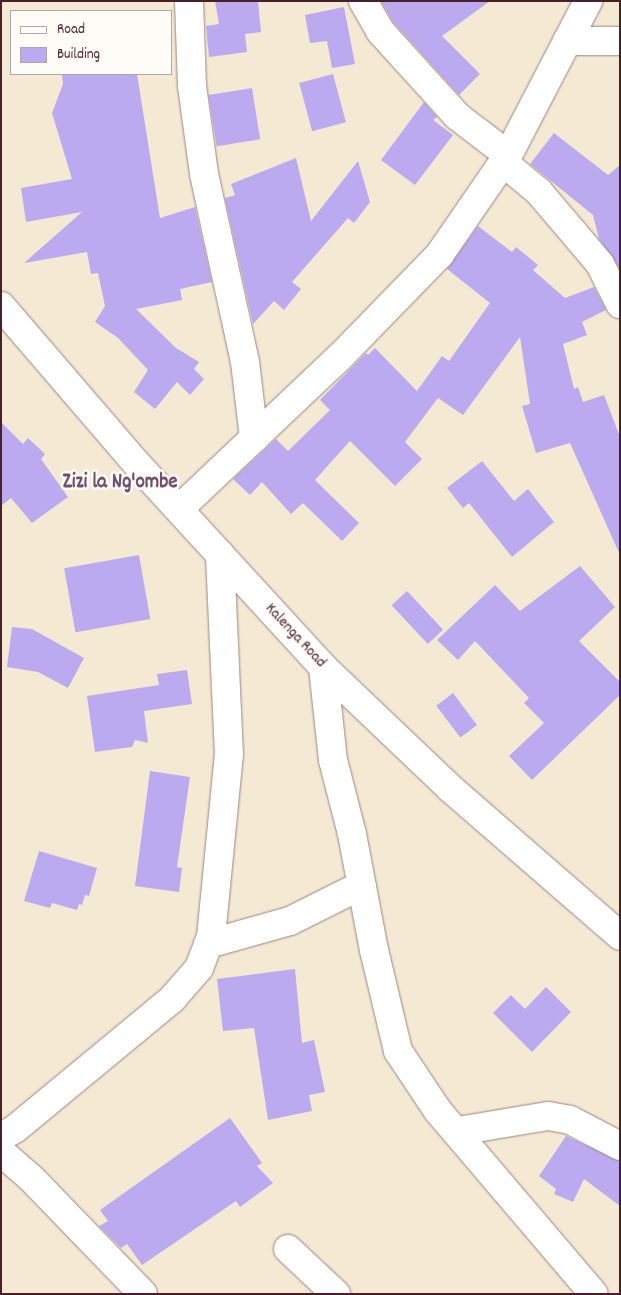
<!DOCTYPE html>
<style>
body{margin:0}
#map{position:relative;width:621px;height:1295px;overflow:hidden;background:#f4ead4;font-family:Dekko,sans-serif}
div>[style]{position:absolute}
.building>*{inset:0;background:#bbaaf0;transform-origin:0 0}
.roads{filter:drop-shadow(0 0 1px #9f8480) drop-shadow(0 0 1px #9f8480)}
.minor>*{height:28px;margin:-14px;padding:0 14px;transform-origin:14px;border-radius:14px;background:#fff}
.major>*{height:28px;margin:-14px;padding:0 14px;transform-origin:14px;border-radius:14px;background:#fff}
span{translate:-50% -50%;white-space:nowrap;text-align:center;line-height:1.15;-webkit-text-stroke:5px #fdfcf7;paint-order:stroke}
.street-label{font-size:16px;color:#4a1f2b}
.district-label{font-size:21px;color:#725070;font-weight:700}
.frame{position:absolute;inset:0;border:2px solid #4a1f2b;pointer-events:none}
.legend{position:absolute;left:10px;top:10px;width:162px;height:65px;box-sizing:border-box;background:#fdfcf7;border:1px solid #b5a4a5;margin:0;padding:6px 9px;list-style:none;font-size:15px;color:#4a1f2b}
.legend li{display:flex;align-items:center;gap:10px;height:25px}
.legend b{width:25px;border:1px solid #b5a4a5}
</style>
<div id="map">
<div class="building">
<div style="clip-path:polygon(215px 1px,258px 1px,261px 32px,245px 34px,247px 52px,209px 57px,206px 26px,219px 24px)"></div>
<div style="clip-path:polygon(381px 1px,490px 1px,442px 36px,480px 74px,459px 95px,393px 22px)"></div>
<div style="clip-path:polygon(344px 7px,355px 64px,332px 68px,327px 41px,310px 43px,305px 15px)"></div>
<div style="clip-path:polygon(62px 74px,137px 74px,160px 218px,195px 207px,212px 282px,180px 289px,182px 300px,136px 309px,176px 348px,199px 362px,194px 369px,204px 379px,190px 395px,177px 382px,155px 409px,134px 392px,148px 370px,118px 338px,95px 322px,105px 306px,98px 273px,91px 274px,87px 252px,24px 263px,82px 212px,26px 222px,21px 188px,72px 179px,52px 113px,63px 84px)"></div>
<div style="left:333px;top:74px;width:50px;height:35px;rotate:75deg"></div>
<div style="left:252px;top:88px;width:52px;height:44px;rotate:81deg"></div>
<div style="clip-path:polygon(424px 102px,437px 117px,433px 120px,453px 135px,415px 185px,381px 160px)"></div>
<div style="clip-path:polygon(554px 133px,608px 175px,620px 165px,620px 269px,599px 239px,593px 215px,530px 164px)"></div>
<div style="clip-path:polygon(296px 158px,311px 221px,358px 161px,370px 202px,354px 223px,348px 218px,292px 282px,301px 289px,284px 310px,274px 301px,253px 324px,225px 198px,235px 195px,231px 184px)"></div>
<div style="clip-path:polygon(478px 226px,512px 252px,516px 247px,538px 265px,533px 270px,565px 298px,594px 287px,606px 310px,582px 322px,587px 335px,563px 344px,574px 389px,578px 387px,583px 402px,604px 395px,620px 437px,620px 555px,570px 443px,536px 453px,522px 406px,530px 404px,520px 337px,463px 415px,438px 398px,405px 442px,422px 459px,395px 486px,350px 441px,315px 480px,359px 523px,342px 541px,303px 503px,291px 514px,262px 482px,250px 495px,233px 479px,276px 439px,288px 451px,330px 410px,320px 400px,366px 353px,368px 355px,375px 348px,417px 391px,442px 356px,449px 361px,490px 303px,447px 269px)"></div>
<div style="clip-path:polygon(1px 422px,23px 444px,28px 438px,45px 454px,41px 459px,68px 497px,32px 523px,11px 498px,1px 506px)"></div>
<div style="clip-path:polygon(482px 461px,514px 501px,528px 489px,554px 522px,512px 557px,469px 503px,463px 508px,447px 488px)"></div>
<div style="left:139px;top:555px;width:65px;height:76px;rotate:80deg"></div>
<div style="clip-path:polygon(580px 566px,615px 607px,579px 641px,620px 682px,620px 695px,532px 780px,509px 756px,544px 723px,524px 703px,529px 698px,475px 641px,458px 660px,437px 640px,495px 585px,520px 611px)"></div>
<div style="left:407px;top:591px;width:53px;height:21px;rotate:47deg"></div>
<div style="clip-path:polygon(12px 627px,32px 629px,84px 658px,68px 688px,38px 672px,7px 667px)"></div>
<div style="clip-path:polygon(187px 670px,192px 704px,144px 711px,148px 743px,135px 740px,132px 747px,95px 752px,87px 696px,159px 685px,157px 674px)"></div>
<div style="left:453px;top:693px;width:40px;height:21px;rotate:53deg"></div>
<div style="clip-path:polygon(150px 771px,190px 777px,177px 867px,182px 868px,179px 892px,135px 886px)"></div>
<div style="clip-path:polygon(39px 851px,97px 868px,89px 896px,85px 895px,82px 905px,79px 904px,77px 910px,52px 903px,50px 908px,24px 901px)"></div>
<div style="clip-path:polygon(295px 969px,302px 1043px,314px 1040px,325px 1092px,309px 1095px,312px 1111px,268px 1120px,254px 1028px,223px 1031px,217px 979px)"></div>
<div style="clip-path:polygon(546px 987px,571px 1012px,532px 1052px,493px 1013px,511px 995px,525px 1009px)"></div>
<div style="clip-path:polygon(230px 1118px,262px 1163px,257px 1166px,273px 1183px,240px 1207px,236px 1201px,142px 1265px,127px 1244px,121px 1248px,99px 1226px,108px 1221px,100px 1210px)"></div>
<div style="clip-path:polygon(566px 1136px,620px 1161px,620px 1206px,584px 1179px,573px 1202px,554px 1194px,556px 1189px,539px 1176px)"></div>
</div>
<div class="roads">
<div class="minor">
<div style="left:189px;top:1px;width:85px;rotate:88deg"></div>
<div style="left:192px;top:86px;width:89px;rotate:82.2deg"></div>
<div style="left:204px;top:174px;width:192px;rotate:77.7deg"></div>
<div style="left:245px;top:362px;width:77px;rotate:83.2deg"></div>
<div style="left:363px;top:1px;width:34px;rotate:60deg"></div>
<div style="left:380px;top:31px;width:115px;rotate:47.8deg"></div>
<div style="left:457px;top:116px;width:64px;rotate:37.4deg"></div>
<div style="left:567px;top:41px;width:53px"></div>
<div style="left:503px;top:162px;width:47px;rotate:39.8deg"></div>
<div style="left:539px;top:192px;width:94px;rotate:49.7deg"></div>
<div style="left:600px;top:264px;width:45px;rotate:63.4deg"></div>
<div style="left:179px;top:509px;width:221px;rotate:-43.4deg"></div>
<div style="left:340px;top:357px;width:144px;rotate:-45.8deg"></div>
<div style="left:440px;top:254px;width:120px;rotate:-55.5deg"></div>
<div style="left:508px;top:155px;width:174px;rotate:-62.5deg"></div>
<div style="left:323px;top:667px;width:94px;rotate:83.9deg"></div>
<div style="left:333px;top:760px;width:76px;rotate:75.6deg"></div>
<div style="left:352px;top:834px;width:118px;rotate:79.3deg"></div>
<div style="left:374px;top:950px;width:104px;rotate:76.6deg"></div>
<div style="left:398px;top:1051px;width:72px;rotate:56.3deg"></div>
<div style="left:438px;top:1111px;width:240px;rotate:49.6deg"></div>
<div style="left:208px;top:944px;width:85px;rotate:-15.7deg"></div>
<div style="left:290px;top:921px;width:80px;rotate:-26.6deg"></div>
<div style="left:458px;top:1131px;width:91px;rotate:-9.5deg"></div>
<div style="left:548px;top:1116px;width:22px;rotate:10deg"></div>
<div style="left:570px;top:1120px;width:56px;rotate:27.5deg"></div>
<div style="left:1px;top:1137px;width:16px;rotate:-30deg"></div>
<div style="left:15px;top:1129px;width:204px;rotate:-39.6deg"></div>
<div style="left:172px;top:999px;width:41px;rotate:-48.9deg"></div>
<div style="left:199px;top:968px;width:33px;rotate:-69deg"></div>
<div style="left:211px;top:937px;width:183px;rotate:-84.4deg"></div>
<div style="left:229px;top:755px;width:201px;rotate:-92.6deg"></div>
<div style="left:1px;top:1152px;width:40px;rotate:41deg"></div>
<div style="left:31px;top:1178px;width:161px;rotate:46deg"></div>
<div style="left:288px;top:1249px;width:66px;rotate:43.2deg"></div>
</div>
<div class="major">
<div style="left:1px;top:306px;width:208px;rotate:49.3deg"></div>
<div style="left:137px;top:464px;width:275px;rotate:47.5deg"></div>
<div style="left:323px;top:667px;width:175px;rotate:43.6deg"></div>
<div style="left:450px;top:788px;width:225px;rotate:41deg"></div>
</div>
</div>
<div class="street-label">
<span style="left:295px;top:636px;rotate:47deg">Kalenga Road</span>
</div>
<div class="district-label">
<span style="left:120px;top:483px">Zizi la Ng'ombe</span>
</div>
<div class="frame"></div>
<ul class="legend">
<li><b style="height:6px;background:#fff"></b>Road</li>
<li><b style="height:14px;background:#bbaaf0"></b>Building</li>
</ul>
</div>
